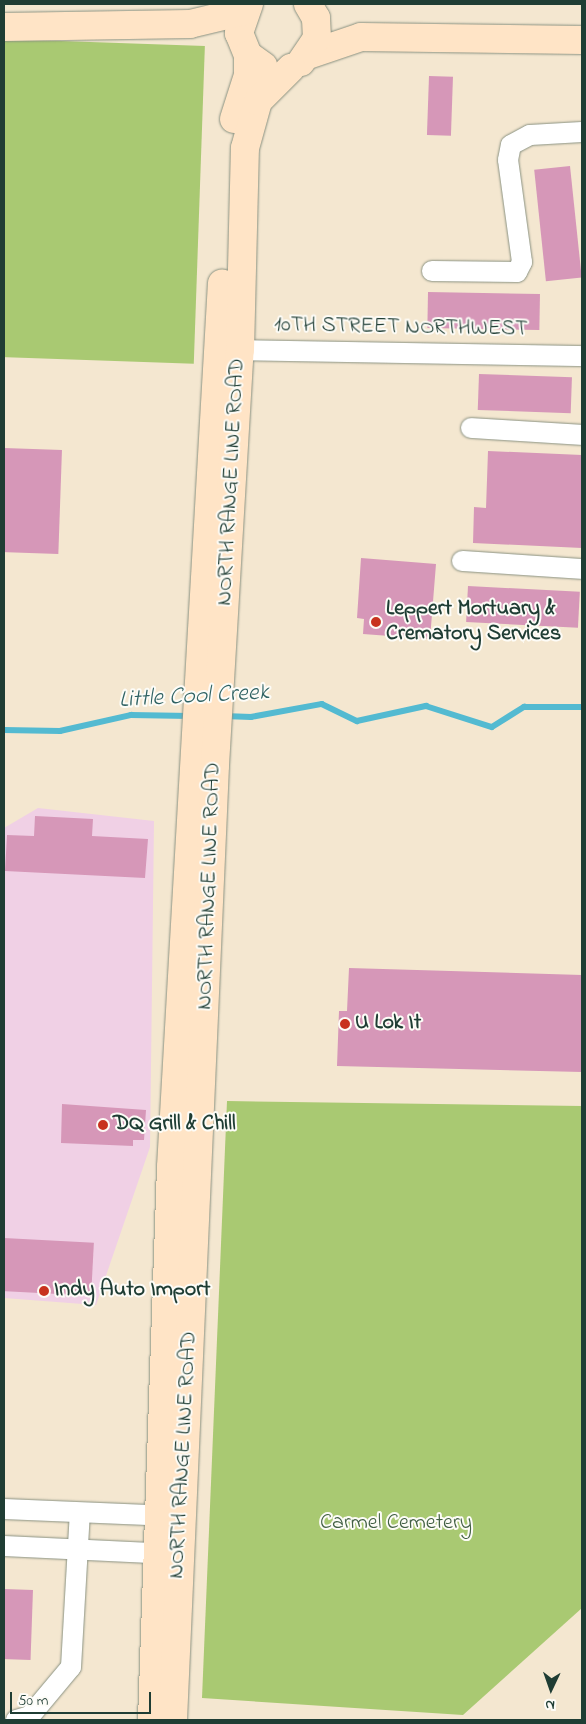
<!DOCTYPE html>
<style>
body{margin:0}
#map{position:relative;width:586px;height:1724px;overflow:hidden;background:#f4e7d0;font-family:"Indie Flower",sans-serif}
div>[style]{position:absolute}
.built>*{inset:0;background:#f0d0e5}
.green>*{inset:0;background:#a9c972;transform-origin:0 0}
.stream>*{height:5.5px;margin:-2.75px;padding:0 2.75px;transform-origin:2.75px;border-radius:2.75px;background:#53bad1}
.building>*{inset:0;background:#d697b8;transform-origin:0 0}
.roads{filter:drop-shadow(0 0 1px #8a9282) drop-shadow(0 0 1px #8a9282)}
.street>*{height:20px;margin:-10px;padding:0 10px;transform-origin:10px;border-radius:10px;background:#fff}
.secondary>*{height:28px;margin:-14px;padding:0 14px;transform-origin:14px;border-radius:14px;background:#ffe4c6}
.dots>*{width:14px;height:14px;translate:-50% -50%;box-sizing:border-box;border:2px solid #fdfcf7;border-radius:50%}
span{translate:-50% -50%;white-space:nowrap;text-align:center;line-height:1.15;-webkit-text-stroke:4px #fdfcf7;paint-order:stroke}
.street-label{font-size:22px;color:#1f3d34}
.poi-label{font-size:22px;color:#1f3d34;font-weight:700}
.left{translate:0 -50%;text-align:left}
.park-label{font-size:22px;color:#426044}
.water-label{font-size:24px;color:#2f6263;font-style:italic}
.frame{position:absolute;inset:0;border:5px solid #1f3d34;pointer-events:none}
.north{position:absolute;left:526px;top:1664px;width:50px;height:50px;-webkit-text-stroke:4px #fdfcf7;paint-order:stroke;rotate:183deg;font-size:14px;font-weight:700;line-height:20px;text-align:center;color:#1f3d34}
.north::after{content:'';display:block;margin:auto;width:18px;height:22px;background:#1f3d34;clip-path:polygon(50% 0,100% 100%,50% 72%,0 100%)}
.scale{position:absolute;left:10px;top:1692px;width:141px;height:22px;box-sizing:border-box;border:2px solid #1f3d34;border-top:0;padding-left:6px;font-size:15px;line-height:18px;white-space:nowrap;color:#1f3d34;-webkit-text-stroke:4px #fdfcf7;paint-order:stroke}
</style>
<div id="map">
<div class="built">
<div style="clip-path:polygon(38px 808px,154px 821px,150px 1147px,96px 1305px,4px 1298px,4px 828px)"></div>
</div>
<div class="green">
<div style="left:4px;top:39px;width:201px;height:318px;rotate:2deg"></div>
<div style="clip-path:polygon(227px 1101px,582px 1106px,582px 1608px,463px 1715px,202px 1698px)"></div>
</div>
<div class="stream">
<div style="left:224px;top:716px;width:27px;rotate:2deg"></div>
<div style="left:251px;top:717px;width:72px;rotate:-10.4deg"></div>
<div style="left:322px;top:704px;width:39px;rotate:26deg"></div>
<div style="left:357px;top:721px;width:71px;rotate:-12.3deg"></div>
<div style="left:426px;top:706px;width:69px;rotate:17.7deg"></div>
<div style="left:492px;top:727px;width:38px;rotate:-32deg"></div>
<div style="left:524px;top:707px;width:58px"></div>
<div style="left:4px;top:730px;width:56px;rotate:1deg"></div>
<div style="left:60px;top:731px;width:73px;rotate:-12.7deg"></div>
<div style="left:131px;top:715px;width:59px;rotate:1deg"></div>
</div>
<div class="building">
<div style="left:429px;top:76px;width:24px;height:59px;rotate:2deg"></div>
<div style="left:570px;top:166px;width:112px;height:36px;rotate:84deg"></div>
<div style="left:428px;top:292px;width:112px;height:36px;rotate:1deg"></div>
<div style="left:479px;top:374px;width:93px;height:36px;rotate:2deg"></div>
<div style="left:4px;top:448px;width:58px;height:104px;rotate:2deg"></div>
<div style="clip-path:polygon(488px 451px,582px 455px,582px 548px,473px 543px,474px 507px,486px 508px)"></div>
<div style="clip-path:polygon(361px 558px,436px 564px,430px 639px,363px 634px,364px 619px,357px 618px)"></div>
<div style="left:468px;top:586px;width:112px;height:36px;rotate:3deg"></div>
<div style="clip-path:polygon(35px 816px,93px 819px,92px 836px,148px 839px,145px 878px,5px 871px,7px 835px,34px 836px)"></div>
<div style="clip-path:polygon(349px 968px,582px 975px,582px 1072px,337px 1066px,339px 1011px,347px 1011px)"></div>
<div style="clip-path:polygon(62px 1104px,146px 1110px,144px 1140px,133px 1140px,133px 1146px,61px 1143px)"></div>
<div style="left:4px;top:1238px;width:90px;height:53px;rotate:3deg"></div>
<div style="left:4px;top:1589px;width:29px;height:70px;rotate:2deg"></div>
</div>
<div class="roads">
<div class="street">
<div style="left:432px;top:271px;width:85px;rotate:0.7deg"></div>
<div style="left:517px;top:272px;width:11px;rotate:-63deg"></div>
<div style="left:522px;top:262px;width:103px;rotate:-97.8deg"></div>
<div style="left:508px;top:160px;width:15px;rotate:-79deg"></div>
<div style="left:511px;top:145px;width:21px;rotate:-28deg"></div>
<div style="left:530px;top:135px;width:52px;rotate:-3.3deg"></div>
<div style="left:227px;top:350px;width:355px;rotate:1deg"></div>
<div style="left:471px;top:428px;width:111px;rotate:3.6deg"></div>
<div style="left:462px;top:561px;width:120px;rotate:3.8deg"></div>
<div style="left:4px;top:1509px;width:168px;rotate:2.4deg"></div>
<div style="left:4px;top:1546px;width:168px;rotate:2.7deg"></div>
<div style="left:16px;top:1720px;width:15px;rotate:-16deg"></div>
<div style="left:30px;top:1716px;width:64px;rotate:-50.1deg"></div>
<div style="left:71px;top:1667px;width:154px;rotate:-86.7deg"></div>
</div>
<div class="secondary">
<div style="left:249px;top:4px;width:31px;rotate:109deg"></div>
<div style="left:239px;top:33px;width:24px;rotate:68deg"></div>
<div style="left:248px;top:55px;width:19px;rotate:36deg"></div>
<div style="left:4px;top:27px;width:186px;rotate:-0.9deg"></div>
<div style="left:190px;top:24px;width:56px;rotate:-13.5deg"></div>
<div style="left:308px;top:55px;width:56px;rotate:-18.8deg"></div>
<div style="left:361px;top:37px;width:221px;rotate:0.8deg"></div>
<div style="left:301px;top:62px;width:29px;rotate:-56deg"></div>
<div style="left:317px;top:38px;width:20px;rotate:-93deg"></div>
<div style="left:316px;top:18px;width:16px;rotate:-120deg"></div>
<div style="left:234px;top:119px;width:46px;rotate:-72.3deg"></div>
<div style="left:248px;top:75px;width:20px;rotate:-90deg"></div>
<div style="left:152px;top:1720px;width:553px;rotate:-88.03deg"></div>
<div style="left:171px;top:1167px;width:885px;rotate:-86.7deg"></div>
<div style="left:173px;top:1720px;width:956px;rotate:-87.48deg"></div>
<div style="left:215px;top:765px;width:416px;rotate:-86.6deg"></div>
<div style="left:240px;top:350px;width:202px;rotate:-88.6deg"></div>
<div style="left:245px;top:148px;width:49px;rotate:-74.5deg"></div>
<div style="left:258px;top:101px;width:47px;rotate:-45deg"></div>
</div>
</div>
<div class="dots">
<div style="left:376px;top:622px;background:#c8321e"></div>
<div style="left:345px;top:1024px;background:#c8321e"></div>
<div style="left:103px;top:1125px;background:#c8321e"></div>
<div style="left:44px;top:1291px;background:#c8321e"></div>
</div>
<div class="street-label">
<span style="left:401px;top:328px;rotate:1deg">10TH STREET NORTHWEST</span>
<span style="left:232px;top:482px;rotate:-87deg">NORTH RANGE LINE ROAD</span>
<span style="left:210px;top:886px;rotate:-88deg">NORTH RANGE LINE ROAD</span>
<span style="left:184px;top:1455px;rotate:-87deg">NORTH RANGE LINE ROAD</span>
</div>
<div class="poi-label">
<span class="left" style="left:386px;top:622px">Leppert Mortuary &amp;<br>Crematory Services</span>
<span class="left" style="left:355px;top:1024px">U Lok It</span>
<span class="left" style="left:113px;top:1125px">DQ Grill &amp; Chill</span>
<span class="left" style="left:54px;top:1291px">Indy Auto Import</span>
</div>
<div class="park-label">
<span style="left:396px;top:1524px">Carmel Cemetery</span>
</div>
<div class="water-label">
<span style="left:194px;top:697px;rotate:-3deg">Little Cool Creek</span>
</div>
<div class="frame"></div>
<div class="north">N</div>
<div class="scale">50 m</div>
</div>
